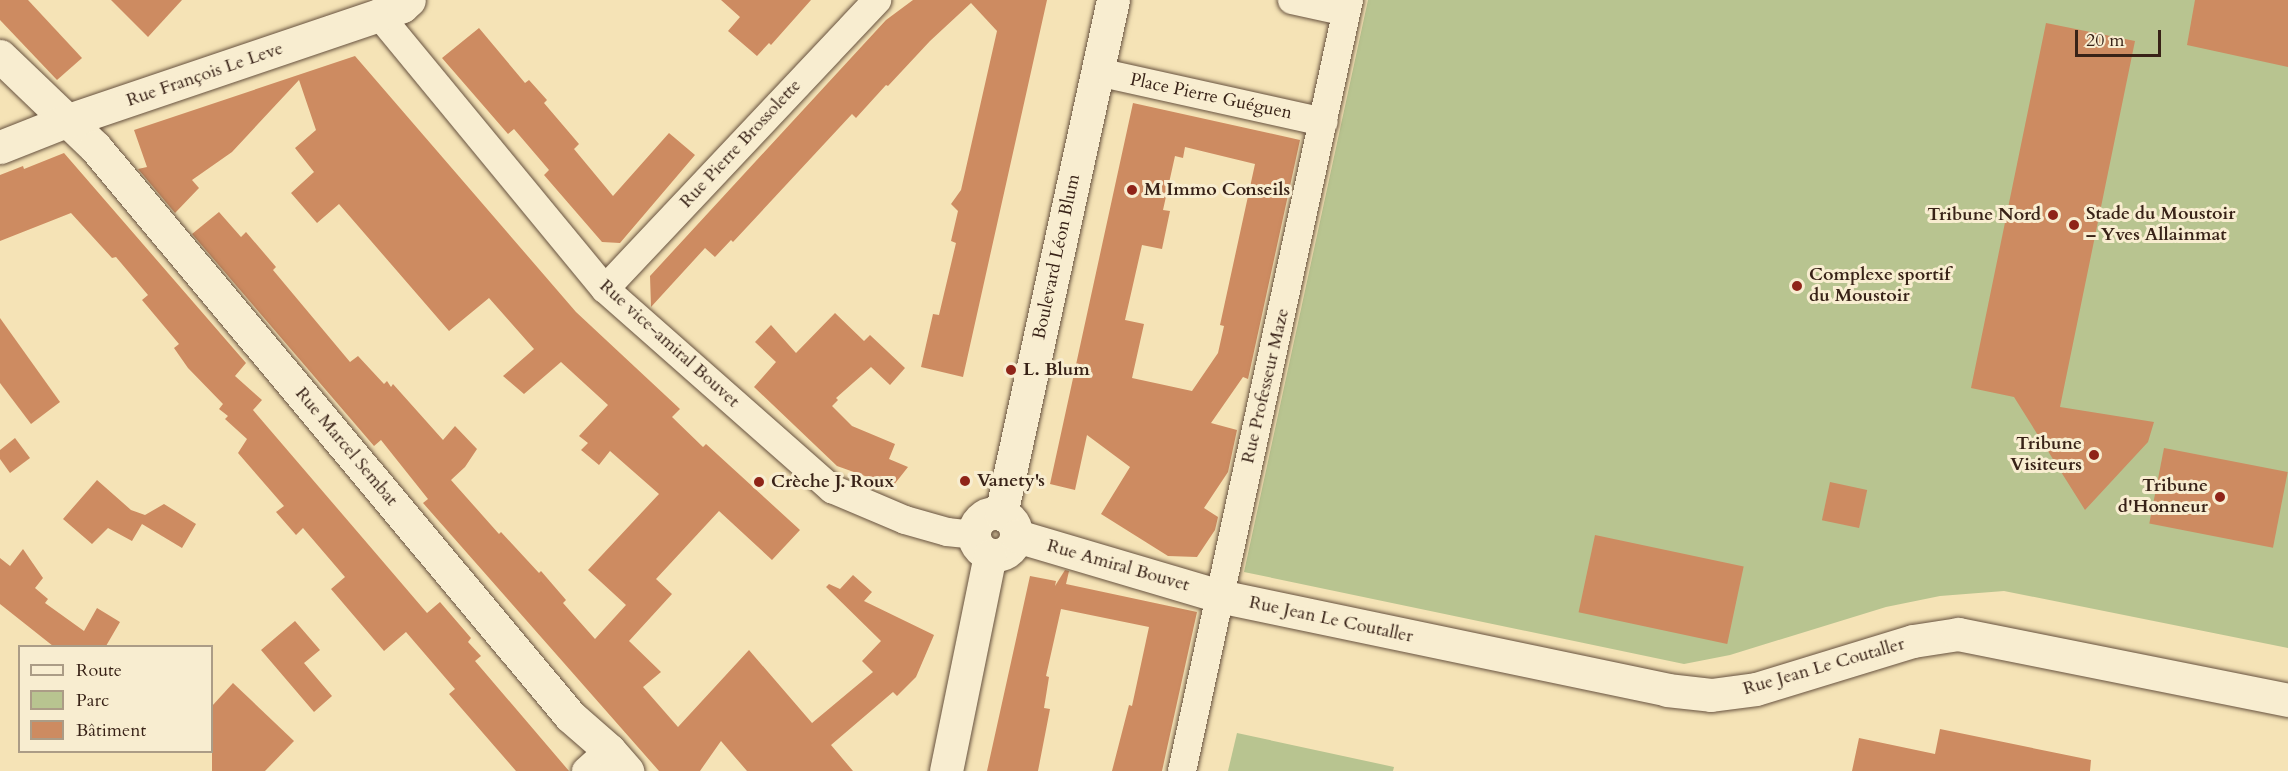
<!DOCTYPE html>
<meta charset="utf-8">
<style>
body{margin:0}
#map{position:relative;width:2288px;height:771px;overflow:hidden;background:#f5e3b6;font-family:Cardo,serif}
div>[style]{position:absolute}
.green>*{inset:0;background:#b8c490}
.building>*{inset:0;background:#cd8b61;transform-origin:0 0}
.roads{filter:drop-shadow(0 0 2px #67523f) drop-shadow(0 0 2px #67523f)}
.street>*{height:28px;margin:-14px;padding:0 14px;transform-origin:14px;border-radius:14px;background:#f8edd0}
.secondary>*{height:33px;margin:-16.5px;padding:0 16.5px;transform-origin:16.5px;border-radius:16.5px;background:#f8edd0}
.secondary>.ring{margin:-16.5px;padding:0;box-sizing:content-box;background:none;border:33px solid #f8edd0;border-radius:50%}
.dots>*{width:16px;height:16px;translate:-50% -50%;box-sizing:border-box;border:3px solid #f8edd0;border-radius:50%}
span{translate:-50% -50%;white-space:nowrap;text-align:center;line-height:1.15;-webkit-text-stroke:6px #f8edd0;paint-order:stroke}
.street-label{font-size:18px;color:#382217}
.poi-label{font-size:18px;color:#382217;font-weight:700}
.left{translate:0 -50%;text-align:left}
.right{translate:-100% -50%;text-align:right}
.legend{position:absolute;left:18px;top:645px;width:195px;height:108px;box-sizing:border-box;background:#f8edd0;border:2px solid #ab9c86;margin:0;padding:8px 10px;list-style:none;font-size:18px;color:#382217}
.legend li{display:flex;align-items:center;gap:12px;height:30px}
.legend b{width:30px;border:2px solid #ab9c86}
.scale{position:absolute;left:2075px;top:30px;width:86px;height:27px;box-sizing:border-box;border:3px solid #382217;border-top:0;padding-left:8px;font-size:18px;line-height:21px;white-space:nowrap;color:#382217;-webkit-text-stroke:4px #f8edd0;paint-order:stroke}
</style>
<div id="map">
<div class="green">
<div style="clip-path:polygon(1368px 0,2288px 0,2288px 648px,2004px 591px,1940px 596px,1886px 607px,1730px 655px,1684px 664px,1244px 572px)"></div>
<div style="clip-path:polygon(1237px 733px,1394px 767px,1393px 771px,1228px 771px)"></div>
</div>
<div class="building">
<div style="clip-path:polygon(0 0,28px 0,82px 58px,57px 80px,0 20px)"></div>
<div style="clip-path:polygon(111px 0,182px 0,148px 37px)"></div>
<div style="clip-path:polygon(721px 0,811px 0,771px 45px,769px 43px,757px 56px,728px 31px,740px 17px)"></div>
<div style="clip-path:polygon(913px 0,1047px 0,963px 377px,921px 367px,933px 314px,939px 315px,956px 243px,951px 241px,958px 211px,951px 204px,961px 190px,997px 31px,971px 3px,930px 41px,888px 86px,886px 85px,856px 118px,852px 114px,733px 242px,731px 240px,715px 257px,705px 248px,651px 307px,650px 276px,886px 20px)"></div>
<div style="clip-path:polygon(2195px 0,2288px 0,2288px 67px,2187px 45px)"></div>
<div style="clip-path:polygon(2046px 23px,2135px 41px,2060px 407px,2154px 422px,2148px 442px,2085px 510px,2014px 397px,1971px 388px)"></div>
<div style="clip-path:polygon(479px 28px,525px 83px,529px 80px,547px 100px,544px 103px,579px 144px,574px 149px,613px 196px,669px 133px,695px 155px,620px 243px,602px 242px,544px 175px,549px 170px,514px 129px,508px 134px,442px 58px)"></div>
<div style="clip-path:polygon(355px 56px,576px 312px,680px 409px,672px 417px,703px 447px,706px 444px,800px 530px,772px 560px,719px 511px,656px 579px,672px 594px,629px 641px,661px 672px,643px 687px,678px 727px,749px 650px,812px 723px,873px 672px,862px 661px,881px 641px,826px 587px,829px 584px,840px 589px,853px 575px,872px 592px,864px 601px,934px 635px,916px 677px,897px 696px,893px 692px,831px 745px,853px 771px,747px 771px,721px 741px,700px 771px,659px 771px,423px 503px,428px 499px,381px 440px,374px 446px,192px 234px,219px 212px,241px 237px,246px 232px,276px 267px,273px 270px,350px 362px,358px 356px,384px 384px,387px 381px,391px 387px,393px 384px,443px 440px,455px 426px,477px 449px,465px 467px,451px 480px,499px 534px,501px 532px,539px 573px,541px 571px,566px 600px,563px 603px,595px 639px,626px 605px,588px 570px,659px 494px,610px 451px,599px 465px,581px 450px,588px 443px,579px 436px,608px 405px,561px 362px,524px 394px,503px 376px,534px 349px,489px 298px,449px 331px,339px 204px,317px 223px,291px 193px,314px 172px,295px 148px,316px 130px,299px 80px,232px 152px,192px 180px,199px 188px,175px 213px,138px 169px,147px 167px,134px 130px)"></div>
<div style="clip-path:polygon(evenodd,1133px 103px,1300px 140px,1248px 379px,1243px 377px,1211px 423px,1237px 430px,1228px 472px,1204px 508px,1218px 517px,1215px 530px,1197px 557px,1168px 556px,1101px 514px,1130px 467px,1087px 435px,1075px 490px,1050px 484px,1133px 103px,1185px 147px,1255px 164px,1220px 325px,1224px 326px,1218px 353px,1192px 391px,1132px 378px,1144px 324px,1125px 320px,1142px 245px,1162px 249px,1170px 211px,1163px 210px,1175px 156px,1183px 158px,1185px 147px)"></div>
<div style="clip-path:polygon(64px 153px,246px 363px,235px 376px,262px 400px,253px 410px,427px 613px,440px 602px,471px 638px,468px 642px,481px 656px,475px 661px,569px 771px,516px 771px,449px 694px,455px 689px,406px 632px,384px 651px,331px 589px,345px 577px,303px 528px,296px 535px,276px 512px,284px 506px,238px 453px,247px 439px,225px 419px,228px 416px,219px 409px,223px 404px,188px 368px,174px 348px,179px 344px,142px 300px,148px 295px,116px 257px,112px 258px,71px 213px,0 241px,0 175px,23px 166px,24px 169px)"></div>
<div style="clip-path:polygon(835px 313px,864px 341px,870px 335px,905px 368px,890px 385px,871px 367px,836px 398px,838px 400px,832px 406px,852px 426px,895px 444px,889px 459px,908px 467px,893px 486px,837px 466px,754px 387px,776px 362px,755px 342px,771px 325px,796px 353px)"></div>
<div style="clip-path:polygon(0 318px,60px 402px,31px 424px,0 383px)"></div>
<div style="clip-path:polygon(15px 438px,30px 458px,10px 473px,0 459px,0 450px)"></div>
<div style="left:2164px;top:448px;width:126px;height:77px;rotate:11deg"></div>
<div style="clip-path:polygon(97px 480px,131px 510px,145px 515px,164px 504px,196px 524px,182px 548px,142px 524px,132px 541px,108px 528px,92px 544px,63px 519px)"></div>
<div style="left:1830px;top:482px;width:38px;height:39px;rotate:12deg"></div>
<div style="left:1595px;top:535px;width:152px;height:79px;rotate:12deg"></div>
<div style="clip-path:polygon(23px 549px,43px 578px,35px 588px,48px 599px,45px 603px,84px 631px,97px 608px,120px 622px,106px 646px,53px 646px,0 604px,0 558px,10px 566px)"></div>
<div style="clip-path:polygon(1065px 570px,1069px 571px,1066px 584px,1197px 612px,1162px 771px,1112px 771px,1129px 705px,1132px 706px,1149px 627px,1061px 609px,1046px 676px,1049px 677px,1044px 708px,1050px 709px,1038px 771px,987px 771px,1030px 576px,1056px 581px,1055px 586px)"></div>
<div style="clip-path:polygon(295px 621px,320px 650px,304px 663px,332px 696px,314px 712px,261px 650px)"></div>
<div style="clip-path:polygon(233px 683px,294px 741px,265px 771px,212px 771px,212px 706px)"></div>
<div style="clip-path:polygon(1940px 729px,2091px 760px,2090px 771px,1852px 771px,1859px 738px,1935px 754px)"></div>
</div>
<div class="roads">
<div class="street">
<div style="left:1292px;top:0;width:55px;rotate:12.5deg"></div>
<div style="left:379px;top:15px;width:355px;rotate:50.5deg"></div>
<div style="left:605px;top:289px;width:303px;rotate:41.4deg"></div>
<div style="left:832px;top:489px;width:79px;rotate:23deg"></div>
<div style="left:905px;top:520px;width:44px;rotate:15.9deg"></div>
<div style="left:947px;top:532px;width:27px;rotate:6deg"></div>
<div style="left:1098px;top:72px;width:231px;rotate:12.5deg"></div>
<div style="left:605px;top:289px;width:397px;rotate:-46.7deg"></div>
<div style="left:586px;top:771px;width:31px;rotate:-42deg"></div>
<div style="left:1182px;top:771px;width:789px;rotate:-77.78deg"></div>
</div>
<div class="secondary">
<div style="left:0;top:56px;width:132px;rotate:43.8deg"></div>
<div style="left:95px;top:147px;width:741px;rotate:50.14deg"></div>
<div style="left:570px;top:716px;width:52px;rotate:41.1deg"></div>
<div style="left:609px;top:750px;width:28px;rotate:49deg"></div>
<div style="left:0;top:147px;width:71px;rotate:-21.5deg"></div>
<div style="left:66px;top:121px;width:330px;rotate:-18.7deg"></div>
<div style="left:379px;top:15px;width:25px;rotate:-21deg"></div>
<div style="left:402px;top:6px;width:9px;rotate:-41deg"></div>
<div class="ring" style="left:974px;top:513px;width:9px;height:9px"></div>
<div style="left:1001px;top:514px;width:526px;rotate:-77.71deg"></div>
<div style="left:1017px;top:536px;width:211px;rotate:16.5deg"></div>
<div style="left:1219px;top:596px;width:458px;rotate:11.8deg"></div>
<div style="left:1667px;top:690px;width:44px;rotate:6.5deg"></div>
<div style="left:1711px;top:695px;width:45px;rotate:-7.6deg"></div>
<div style="left:1756px;top:689px;width:164px;rotate:-17deg"></div>
<div style="left:1913px;top:641px;width:46px;rotate:-8.8deg"></div>
<div style="left:1958px;top:634px;width:337px;rotate:11.3deg"></div>
<div style="left:946px;top:771px;width:220px;rotate:-78.5deg"></div>
</div>
</div>
<div class="dots">
<div style="left:1132px;top:190px;background:#8f2418"></div>
<div style="left:2053px;top:215px;background:#8f2418"></div>
<div style="left:2074px;top:225px;background:#8f2418"></div>
<div style="left:1797px;top:286px;background:#8f2418"></div>
<div style="left:1011px;top:370px;background:#8f2418"></div>
<div style="left:2094px;top:455px;background:#8f2418"></div>
<div style="left:965px;top:481px;background:#8f2418"></div>
<div style="left:759px;top:482px;background:#8f2418"></div>
<div style="left:2220px;top:497px;background:#8f2418"></div>
</div>
<div class="street-label">
<span style="left:205px;top:75px;rotate:-19deg">Rue François Le Leve</span>
<span style="left:1211px;top:97px;rotate:12deg">Place Pierre Guéguen</span>
<span style="left:741px;top:144px;rotate:-47deg">Rue Pierre Brossolette</span>
<span style="left:1057px;top:257px;rotate:-78deg">Boulevard Léon Blum</span>
<span style="left:669px;top:344px;rotate:42deg">Rue vice-amiral Bouvet</span>
<span style="left:1266px;top:386px;rotate:-77deg">Rue Professeur Maze</span>
<span style="left:346px;top:447px;rotate:50deg">Rue Marcel Sembat</span>
<span style="left:1118px;top:566px;rotate:16deg">Rue Amiral Bouvet</span>
<span style="left:1331px;top:620px;rotate:12deg">Rue Jean Le Coutaller</span>
<span style="left:1824px;top:667px;rotate:-16deg">Rue Jean Le Coutaller</span>
</div>
<div class="poi-label">
<span class="left" style="left:1144px;top:190px">M Immo Conseils</span>
<span class="right" style="left:2041px;top:215px">Tribune Nord</span>
<span class="left" style="left:2086px;top:225px">Stade du Moustoir<br>– Yves Allainmat</span>
<span class="left" style="left:1809px;top:286px">Complexe sportif<br>du Moustoir</span>
<span class="left" style="left:1023px;top:370px">L. Blum</span>
<span class="right" style="left:2082px;top:455px">Tribune<br>Visiteurs</span>
<span class="left" style="left:977px;top:481px">Vanety's</span>
<span class="left" style="left:771px;top:482px">Crèche J. Roux</span>
<span class="right" style="left:2208px;top:497px">Tribune<br>d'Honneur</span>
</div>
<ul class="legend">
<li><b style="height:8px;background:#f8edd0"></b>Route</li>
<li><b style="height:16px;background:#b8c490"></b>Parc</li>
<li><b style="height:16px;background:#cd8b61"></b>Bâtiment</li>
</ul>
<div class="scale">20 m</div>
</div>
